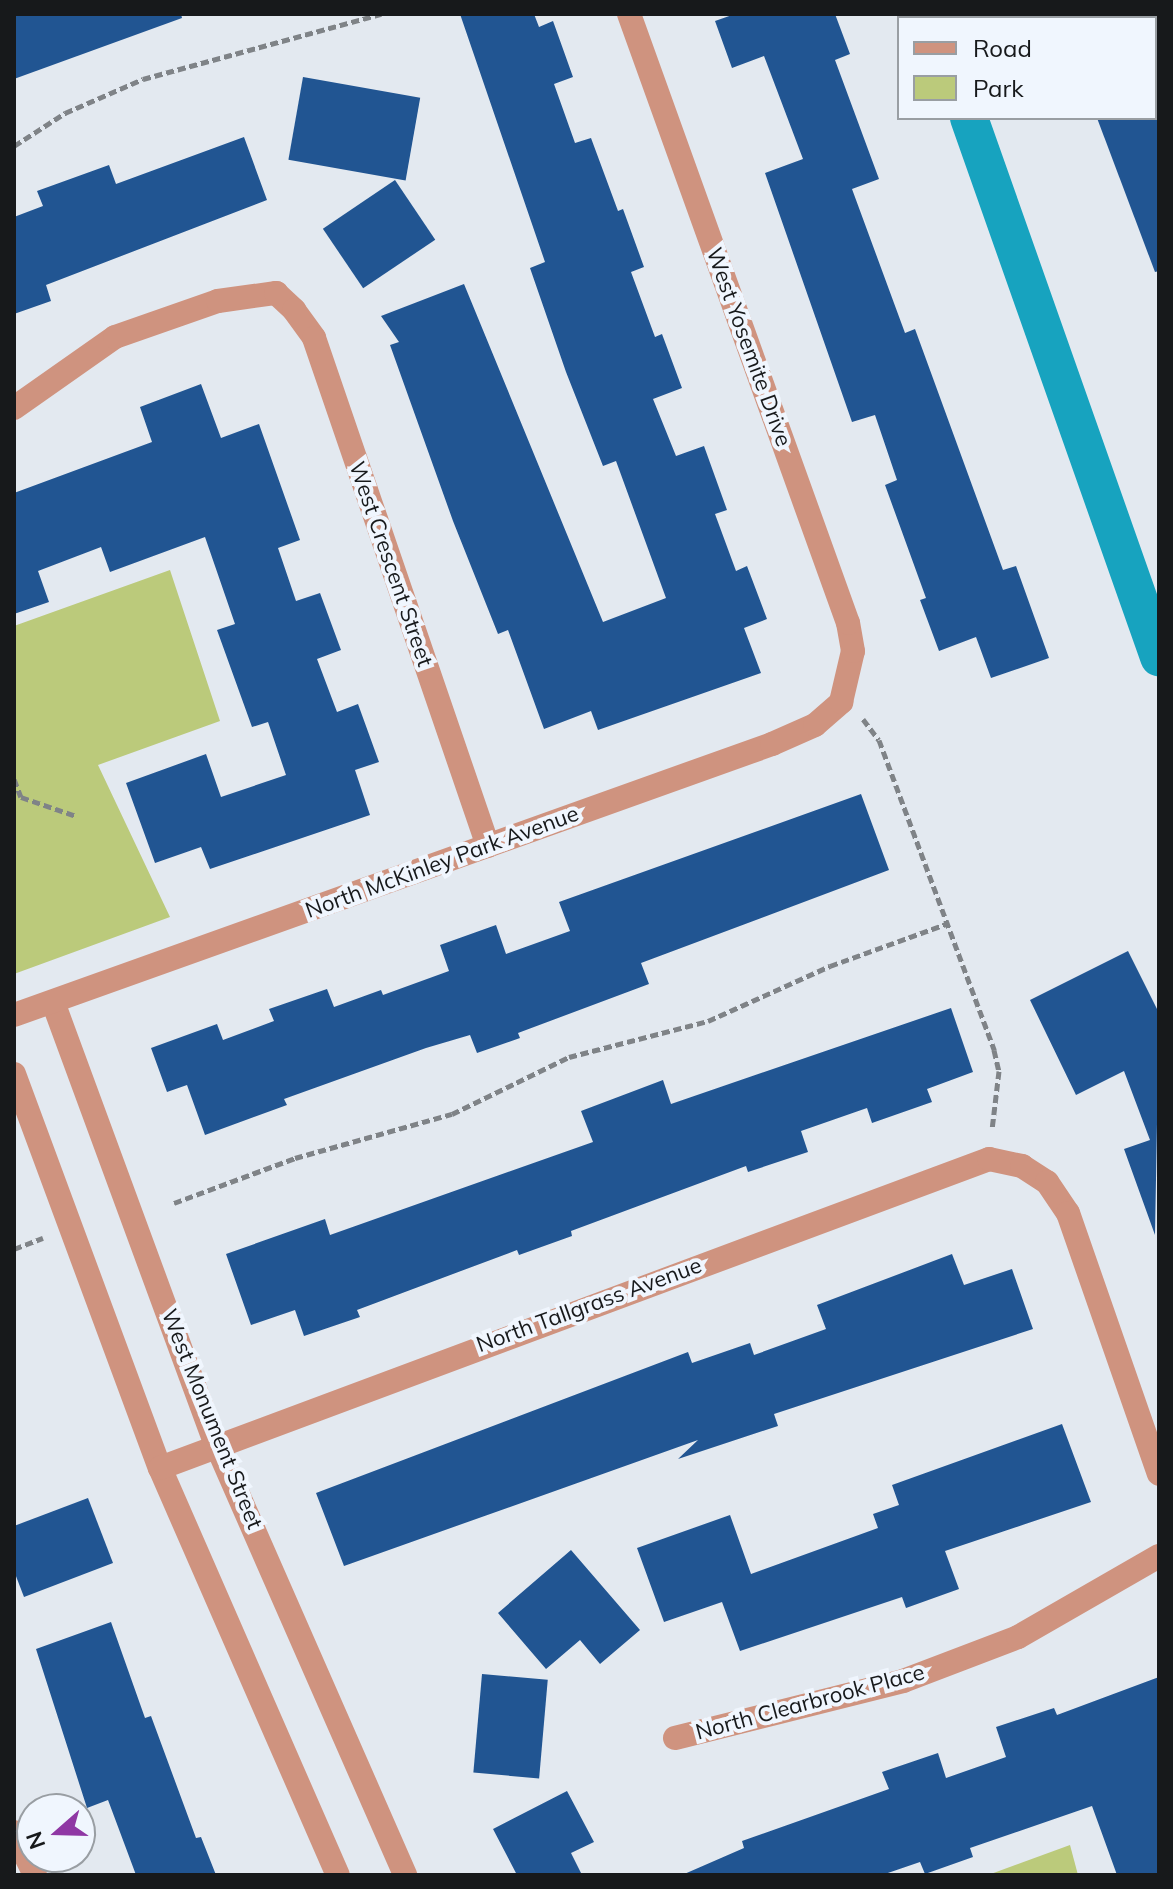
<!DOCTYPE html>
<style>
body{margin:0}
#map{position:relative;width:1173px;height:1889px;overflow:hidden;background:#e3e9f0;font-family:Mulish,sans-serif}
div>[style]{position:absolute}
.green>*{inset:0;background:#bbca7b}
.canal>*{height:38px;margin:-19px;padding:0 19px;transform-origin:19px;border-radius:19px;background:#17a3bf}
.building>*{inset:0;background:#215592;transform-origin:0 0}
.path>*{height:5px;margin-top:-2.5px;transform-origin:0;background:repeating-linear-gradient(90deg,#7f8387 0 8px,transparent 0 12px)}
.minor>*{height:24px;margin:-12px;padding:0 12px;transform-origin:12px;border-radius:12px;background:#cf937f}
span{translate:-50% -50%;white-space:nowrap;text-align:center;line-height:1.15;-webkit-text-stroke:8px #f0f6fe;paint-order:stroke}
.street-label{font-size:22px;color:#17191b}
.frame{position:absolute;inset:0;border:16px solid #17191b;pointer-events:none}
.legend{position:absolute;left:897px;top:16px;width:260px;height:104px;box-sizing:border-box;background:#f0f6fe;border:2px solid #999ea3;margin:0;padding:10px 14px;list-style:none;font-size:24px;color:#17191b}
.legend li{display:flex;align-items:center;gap:16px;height:40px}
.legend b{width:40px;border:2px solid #999ea3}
.north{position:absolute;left:16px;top:1793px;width:80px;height:80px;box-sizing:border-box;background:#f0f6fe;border:2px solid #999ea3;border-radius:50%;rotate:250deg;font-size:22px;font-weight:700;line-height:32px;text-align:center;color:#17191b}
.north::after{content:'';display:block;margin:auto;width:28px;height:36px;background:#8f37a4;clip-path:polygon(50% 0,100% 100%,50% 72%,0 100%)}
</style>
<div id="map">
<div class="green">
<div style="clip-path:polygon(170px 570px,220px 721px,98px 765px,170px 917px,14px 974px,14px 626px)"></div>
<div style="clip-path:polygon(1070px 1845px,1078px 1875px,988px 1875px)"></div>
</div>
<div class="canal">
<div style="left:932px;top:14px;width:4px;rotate:63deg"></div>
<div style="left:969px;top:118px;width:572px;rotate:70.58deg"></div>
</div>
<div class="building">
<div style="clip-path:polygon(14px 14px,181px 14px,182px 18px,14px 79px)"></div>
<div style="clip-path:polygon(460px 14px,534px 14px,539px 27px,553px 21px,573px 77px,554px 84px,575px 143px,591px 138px,618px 211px,623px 209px,644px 267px,631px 272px,655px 337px,662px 334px,682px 388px,653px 399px,676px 456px,704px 446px,727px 510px,715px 514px,736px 571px,747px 566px,767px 619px,744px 628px,761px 673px,598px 730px,591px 711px,544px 729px,508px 630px,498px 634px,453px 521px,390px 345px,399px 342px,381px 316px,464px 284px,603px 622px,666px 598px,616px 461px,603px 466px,566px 372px,530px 268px,545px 262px)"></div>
<div style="clip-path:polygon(735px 14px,835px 14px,850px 54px,835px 60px,879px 179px,852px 189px,905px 333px,915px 329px,1003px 570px,1016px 566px,1049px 658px,991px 678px,976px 637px,939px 651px,920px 600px,926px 598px,885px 485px,897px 480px,875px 415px,852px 422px,765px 173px,803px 159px,764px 56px,732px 68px,715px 21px)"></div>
<div style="left:303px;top:77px;width:119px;height:84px;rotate:10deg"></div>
<div style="clip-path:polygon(1097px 118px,1159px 118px,1159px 271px,1155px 272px)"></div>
<div style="clip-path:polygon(244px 137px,267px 200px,46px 285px,51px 301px,14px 314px,14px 217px,43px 206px,37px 191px,109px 165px,116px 184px)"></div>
<div style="left:395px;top:180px;width:72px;height:87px;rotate:56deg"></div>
<div style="clip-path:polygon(201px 384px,221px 438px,259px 424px,300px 540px,278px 548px,296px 601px,320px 593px,341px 650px,317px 659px,337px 712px,358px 704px,379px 762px,355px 770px,370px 815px,210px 869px,201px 847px,155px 863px,126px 783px,206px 754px,221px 797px,286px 775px,268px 722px,252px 727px,217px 630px,235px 624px,205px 537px,110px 572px,101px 547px,38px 571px,49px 602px,14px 614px,14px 493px,152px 442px,140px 407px)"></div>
<div style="clip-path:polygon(861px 794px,889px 870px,641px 963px,649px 984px,518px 1033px,520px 1038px,477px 1053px,470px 1035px,426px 1048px,284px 1099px,287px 1105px,205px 1135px,187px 1085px,167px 1092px,151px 1048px,217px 1024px,223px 1040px,274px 1021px,269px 1009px,327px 989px,334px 1007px,381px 990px,383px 995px,449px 971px,440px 945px,496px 925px,506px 954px,570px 931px,559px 902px)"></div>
<div style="clip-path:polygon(1128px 951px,1159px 1013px,1155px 1235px,1124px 1149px,1150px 1140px,1124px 1071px,1076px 1095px,1030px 1000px)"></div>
<div style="clip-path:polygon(951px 1008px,973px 1072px,927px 1089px,932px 1102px,872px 1123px,867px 1108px,801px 1131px,808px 1152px,748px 1172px,746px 1166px,571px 1231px,572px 1236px,519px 1255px,517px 1250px,357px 1310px,360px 1317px,304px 1336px,295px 1310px,251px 1325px,226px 1254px,325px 1219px,330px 1235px,593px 1142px,581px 1111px,663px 1080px,671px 1104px)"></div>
<div style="clip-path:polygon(952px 1254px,964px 1285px,1012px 1269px,1033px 1329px,774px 1414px,778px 1426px,678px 1459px,698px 1440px,344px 1566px,316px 1493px,688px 1352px,692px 1363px,750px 1343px,754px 1355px,826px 1329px,817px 1305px)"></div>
<div style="clip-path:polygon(1062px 1424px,1091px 1502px,945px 1551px,959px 1589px,906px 1608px,902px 1597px,740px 1651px,722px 1602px,664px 1622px,637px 1548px,730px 1515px,751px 1574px,878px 1528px,873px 1514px,899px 1505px,892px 1485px)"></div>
<div style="clip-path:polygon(88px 1498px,113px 1563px,24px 1597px,14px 1571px,14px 1526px)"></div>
<div style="clip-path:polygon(571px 1550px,640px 1630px,600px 1664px,580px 1640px,546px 1669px,498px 1613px)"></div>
<div style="clip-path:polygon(111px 1622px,145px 1718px,151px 1716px,196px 1838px,201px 1837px,216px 1875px,136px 1875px,108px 1800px,87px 1808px,36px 1649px)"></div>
<div style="left:482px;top:1674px;width:66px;height:99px;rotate:5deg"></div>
<div style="clip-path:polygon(1159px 1677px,1159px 1875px,1117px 1875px,1092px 1806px,970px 1848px,973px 1857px,925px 1874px,920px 1862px,882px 1875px,682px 1875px,744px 1848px,742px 1841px,889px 1789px,882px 1772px,938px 1753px,946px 1778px,1006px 1757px,996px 1727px,1054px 1708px,1057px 1715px)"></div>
<div style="clip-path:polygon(567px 1791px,594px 1842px,571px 1853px,582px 1875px,517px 1875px,493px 1829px)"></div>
</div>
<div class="path">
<div style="left:14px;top:146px;width:61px;rotate:-32.9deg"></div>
<div style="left:65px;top:113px;width:85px;rotate:-23.6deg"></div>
<div style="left:143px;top:79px;width:247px;rotate:-15.3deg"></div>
<div style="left:863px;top:719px;width:26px;rotate:53deg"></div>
<div style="left:879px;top:740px;width:331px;rotate:69.6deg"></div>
<div style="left:994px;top:1050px;width:22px;rotate:77deg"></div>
<div style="left:999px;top:1071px;width:59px;rotate:96.8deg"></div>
<div style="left:14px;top:779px;width:19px;rotate:69deg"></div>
<div style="left:21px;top:797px;width:58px;rotate:19.1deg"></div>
<div style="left:174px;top:1203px;width:129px;rotate:-20.4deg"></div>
<div style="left:295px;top:1158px;width:163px;rotate:-15.7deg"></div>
<div style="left:452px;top:1114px;width:130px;rotate:-26deg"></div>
<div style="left:569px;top:1057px;width:144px;rotate:-14.5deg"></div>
<div style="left:708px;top:1021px;width:134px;rotate:-24.3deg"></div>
<div style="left:830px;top:966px;width:123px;rotate:-19.9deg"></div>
<div style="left:14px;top:1249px;width:31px;rotate:-21deg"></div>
</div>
<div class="minor">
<div style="left:14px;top:408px;width:123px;rotate:-35.1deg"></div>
<div style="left:115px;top:337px;width:109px;rotate:-19.3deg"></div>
<div style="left:218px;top:301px;width:59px;rotate:-7.9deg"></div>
<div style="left:276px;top:293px;width:25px;rotate:43deg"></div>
<div style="left:294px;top:310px;width:34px;rotate:54deg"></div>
<div style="left:314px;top:338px;width:537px;rotate:71.09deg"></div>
<div style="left:53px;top:1002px;width:471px;rotate:69.8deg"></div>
<div style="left:216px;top:1444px;width:471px;rotate:66.3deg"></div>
<div style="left:14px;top:1015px;width:805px;rotate:-19.67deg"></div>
<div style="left:772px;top:744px;width:47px;rotate:-23.8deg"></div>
<div style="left:815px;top:725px;width:35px;rotate:-41deg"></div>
<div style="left:841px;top:702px;width:52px;rotate:-76.8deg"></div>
<div style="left:853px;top:651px;width:28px;rotate:-100deg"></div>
<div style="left:848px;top:623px;width:647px;rotate:-109.78deg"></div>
<div style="left:14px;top:1074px;width:420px;rotate:69.7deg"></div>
<div style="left:160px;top:1468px;width:444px;rotate:66.4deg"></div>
<div style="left:160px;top:1468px;width:885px;rotate:-20.44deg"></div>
<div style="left:989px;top:1159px;width:34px;rotate:12deg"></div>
<div style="left:1022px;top:1166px;width:30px;rotate:33deg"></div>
<div style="left:1047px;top:1182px;width:37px;rotate:56deg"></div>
<div style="left:1068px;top:1213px;width:276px;rotate:70.8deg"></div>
<div style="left:675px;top:1738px;width:235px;rotate:-14deg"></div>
<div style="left:903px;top:1681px;width:123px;rotate:-20.9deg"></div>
<div style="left:1018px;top:1637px;width:163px;rotate:-29.9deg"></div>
<div style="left:14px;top:1832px;width:48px;rotate:64deg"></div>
</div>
<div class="street-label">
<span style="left:749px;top:347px;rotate:70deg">West Yosemite Drive</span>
<span style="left:391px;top:564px;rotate:71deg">West Crescent Street</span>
<span style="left:442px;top:862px;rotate:-20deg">North McKinley Park Avenue</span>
<span style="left:589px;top:1305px;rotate:-20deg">North Tallgrass Avenue</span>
<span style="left:212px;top:1419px;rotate:68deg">West Monument Street</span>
<span style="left:810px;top:1702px;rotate:-15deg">North Clearbrook Place</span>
</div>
<div class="frame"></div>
<ul class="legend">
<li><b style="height:10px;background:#cf937f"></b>Road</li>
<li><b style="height:22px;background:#bbca7b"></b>Park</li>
</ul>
<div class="north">N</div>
</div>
